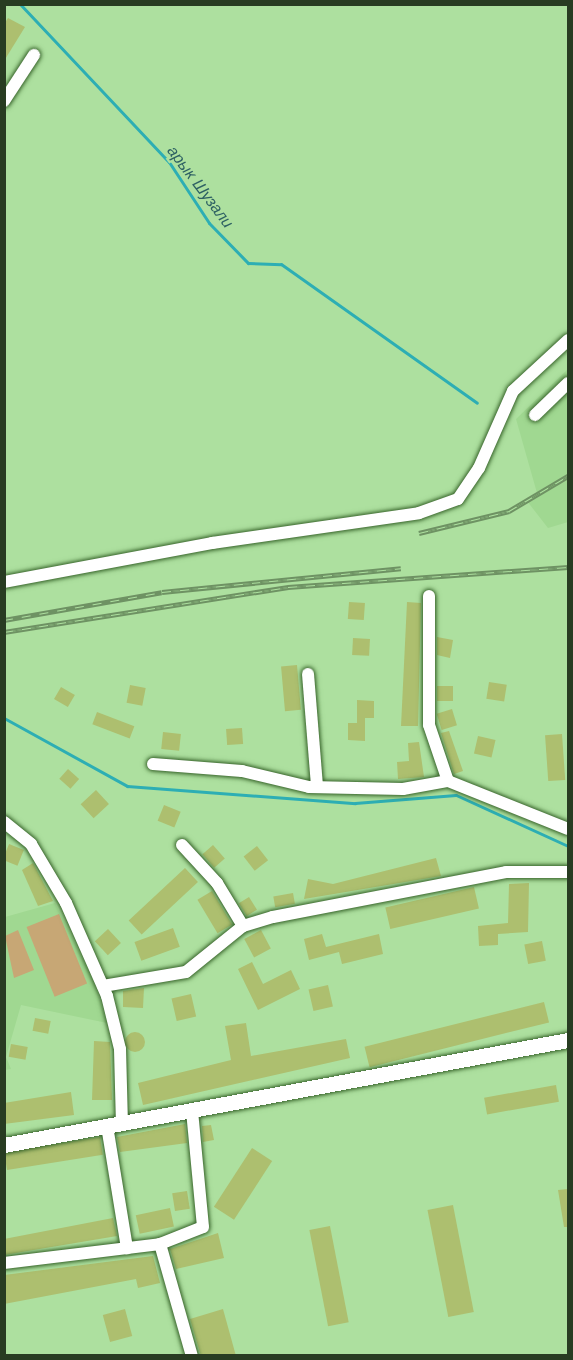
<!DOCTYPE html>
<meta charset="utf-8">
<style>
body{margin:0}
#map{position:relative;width:573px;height:1360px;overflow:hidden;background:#ade09f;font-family:Arial,sans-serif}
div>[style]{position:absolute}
.built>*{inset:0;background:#a0d891}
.green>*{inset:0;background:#c7a775;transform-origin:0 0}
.stream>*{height:3px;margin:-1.5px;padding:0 1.5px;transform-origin:1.5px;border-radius:1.5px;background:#2daeb4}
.building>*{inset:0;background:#adbf6f;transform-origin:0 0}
.round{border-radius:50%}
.roads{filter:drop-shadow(0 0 2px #37642a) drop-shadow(0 0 2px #37642a)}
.minor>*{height:12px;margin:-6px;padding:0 6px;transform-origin:6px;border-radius:6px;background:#fff}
.major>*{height:15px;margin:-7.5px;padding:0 7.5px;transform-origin:7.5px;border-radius:7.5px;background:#fff}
.rail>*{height:5px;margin-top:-2.5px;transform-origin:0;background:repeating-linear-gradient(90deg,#ade09f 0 9px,#6e9263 0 18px);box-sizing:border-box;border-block:2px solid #6e9263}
span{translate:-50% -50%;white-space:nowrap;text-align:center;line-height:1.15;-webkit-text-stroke:4.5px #ade09f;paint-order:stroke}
.water-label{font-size:16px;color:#2e6163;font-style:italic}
.frame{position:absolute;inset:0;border:6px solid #283c22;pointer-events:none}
</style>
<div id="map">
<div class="built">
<div style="clip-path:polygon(568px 369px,568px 522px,548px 528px,527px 501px,537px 493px,516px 419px)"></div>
<div style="clip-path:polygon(55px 903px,94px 982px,107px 1023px,21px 1005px,6px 1057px,11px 1069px,5px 1070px,5px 917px)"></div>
</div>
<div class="green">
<div style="left:59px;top:914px;width:75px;height:35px;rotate:68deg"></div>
<div style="clip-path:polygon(18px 930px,34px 970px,14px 978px,5px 936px)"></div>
</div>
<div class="stream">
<div style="left:20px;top:4px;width:217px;rotate:46.7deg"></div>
<div style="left:169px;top:162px;width:73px;rotate:56.7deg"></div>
<div style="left:209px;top:223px;width:56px;rotate:45.7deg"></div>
<div style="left:248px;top:263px;width:33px;rotate:2deg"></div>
<div style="left:281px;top:264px;width:240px;rotate:35.3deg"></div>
<div style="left:4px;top:718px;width:141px;rotate:28.9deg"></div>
<div style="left:127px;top:786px;width:229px;rotate:4.3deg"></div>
<div style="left:355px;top:803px;width:101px;rotate:-4.5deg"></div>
<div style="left:456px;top:795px;width:123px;rotate:24.5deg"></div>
</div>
<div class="building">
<div style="clip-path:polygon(8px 18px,25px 27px,4px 61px,4px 24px)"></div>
<div style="left:349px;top:602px;width:16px;height:17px;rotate:4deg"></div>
<div style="clip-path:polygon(407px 602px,421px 603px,418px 726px,401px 726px)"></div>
<div style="clip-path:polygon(437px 637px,453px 640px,450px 658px,437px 655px)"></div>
<div style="left:353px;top:638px;width:17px;height:17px;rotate:3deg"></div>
<div style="left:297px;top:665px;width:45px;height:16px;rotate:85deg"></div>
<div style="left:489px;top:682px;width:18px;height:17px;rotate:9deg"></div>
<div style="left:130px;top:685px;width:16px;height:18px;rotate:11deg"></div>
<div style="left:437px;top:686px;width:16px;height:15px"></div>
<div style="left:61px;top:687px;width:16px;height:14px;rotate:30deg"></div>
<div style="clip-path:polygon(357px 700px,374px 701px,374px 718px,365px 718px,365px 741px,348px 740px,348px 723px,357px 723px)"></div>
<div style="left:452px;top:709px;width:17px;height:16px;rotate:73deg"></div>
<div style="left:97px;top:712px;width:40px;height:13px;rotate:21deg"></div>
<div style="left:242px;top:728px;width:16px;height:16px;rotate:86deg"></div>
<div style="clip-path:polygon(449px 731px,463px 771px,454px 774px,441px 733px)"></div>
<div style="left:163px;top:732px;width:18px;height:17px;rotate:6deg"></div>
<div style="left:562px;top:734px;width:46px;height:17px;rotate:86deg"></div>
<div style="left:478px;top:736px;width:18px;height:18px;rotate:13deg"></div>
<div style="clip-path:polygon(419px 742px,424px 777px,398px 779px,397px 762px,409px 761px,408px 743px)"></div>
<div style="left:68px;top:769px;width:15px;height:13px;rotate:42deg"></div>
<div style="left:96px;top:790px;width:19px;height:21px;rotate:47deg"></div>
<div style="left:164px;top:805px;width:18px;height:17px;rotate:22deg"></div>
<div style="left:9px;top:844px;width:16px;height:17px;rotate:22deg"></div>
<div style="left:213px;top:845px;width:18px;height:14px;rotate:49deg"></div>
<div style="left:257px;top:846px;width:18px;height:17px;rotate:52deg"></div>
<div style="clip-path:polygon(436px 858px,441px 876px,304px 899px,308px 879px,333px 884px)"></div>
<div style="clip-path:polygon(33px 863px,53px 901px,38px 906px,22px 870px)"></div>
<div style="left:185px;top:868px;width:19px;height:77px;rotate:47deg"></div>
<div style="clip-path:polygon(529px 883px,528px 932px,498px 934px,498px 945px,479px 946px,478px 926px,508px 923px,509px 884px)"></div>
<div style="left:474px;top:887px;width:22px;height:91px;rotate:77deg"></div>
<div style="left:212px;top:891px;width:39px;height:17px;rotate:59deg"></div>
<div style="left:293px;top:893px;width:11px;height:20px;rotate:80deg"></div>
<div style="left:249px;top:897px;width:15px;height:12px;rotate:58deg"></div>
<div style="left:173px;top:928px;width:20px;height:41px;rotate:70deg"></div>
<div style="left:108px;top:929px;width:19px;height:18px;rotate:47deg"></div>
<div style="left:261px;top:930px;width:21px;height:19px;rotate:62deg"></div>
<div style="clip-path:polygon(322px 934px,326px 947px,379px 934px,383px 954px,342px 964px,339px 952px,309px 960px,304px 939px)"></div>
<div style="left:542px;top:941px;width:20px;height:18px;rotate:79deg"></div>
<div style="clip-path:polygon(252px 962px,263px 984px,291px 970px,300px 989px,258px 1010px,238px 969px)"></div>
<div style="left:328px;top:985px;width:22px;height:20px;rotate:77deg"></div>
<div style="clip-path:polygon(144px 988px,143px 1008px,123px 1007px,123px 991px)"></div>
<div style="left:191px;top:994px;width:23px;height:20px;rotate:77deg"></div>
<div style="left:544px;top:1002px;width:21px;height:185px;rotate:76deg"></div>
<div style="left:35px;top:1018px;width:16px;height:13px;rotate:11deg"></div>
<div style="clip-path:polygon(246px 1023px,251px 1056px,346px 1039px,350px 1058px,143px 1105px,138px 1083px,231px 1060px,225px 1026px)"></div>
<div class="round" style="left:125px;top:1032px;width:20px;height:20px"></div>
<div style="clip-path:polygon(94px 1041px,110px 1042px,112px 1100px,92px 1100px)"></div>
<div style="left:11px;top:1044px;width:17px;height:13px;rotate:10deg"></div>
<div style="left:556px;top:1085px;width:17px;height:73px;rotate:80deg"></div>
<div style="clip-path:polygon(71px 1092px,74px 1115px,4px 1124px,4px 1103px)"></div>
<div style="clip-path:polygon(185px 1124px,187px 1143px,120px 1152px,117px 1137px)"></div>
<div style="clip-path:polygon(211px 1125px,214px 1140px,203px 1142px,202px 1126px)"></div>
<div style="left:100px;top:1137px;width:18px;height:97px;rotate:81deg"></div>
<div style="left:252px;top:1148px;width:24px;height:70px;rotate:33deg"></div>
<div style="clip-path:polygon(568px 1189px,568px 1227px,564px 1227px,558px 1190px)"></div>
<div style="left:187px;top:1191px;width:18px;height:15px;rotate:81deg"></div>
<div style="left:453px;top:1205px;width:109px;height:26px;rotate:79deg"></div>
<div style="left:170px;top:1208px;width:19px;height:35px;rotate:78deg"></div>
<div style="clip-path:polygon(113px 1218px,117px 1236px,4px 1255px,4px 1239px)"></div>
<div style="left:330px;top:1226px;width:98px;height:21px;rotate:79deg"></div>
<div style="clip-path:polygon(218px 1233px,224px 1258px,176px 1269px,170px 1249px)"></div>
<div style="clip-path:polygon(153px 1256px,160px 1283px,138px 1288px,136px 1279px,4px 1304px,4px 1275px)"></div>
<div style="left:125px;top:1309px;width:28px;height:23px;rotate:75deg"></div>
<div style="clip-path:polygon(223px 1309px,236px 1356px,201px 1356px,190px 1319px)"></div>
</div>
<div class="roads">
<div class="minor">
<div style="left:4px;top:101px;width:55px;rotate:-56.9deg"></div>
<div style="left:535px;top:415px;width:46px;rotate:-44.1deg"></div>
<div style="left:4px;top:582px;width:212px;rotate:-10.6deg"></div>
<div style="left:212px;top:543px;width:209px;rotate:-8.2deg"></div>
<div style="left:419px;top:513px;width:41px;rotate:-19.7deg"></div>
<div style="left:458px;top:499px;width:37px;rotate:-56deg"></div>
<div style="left:479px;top:468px;width:84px;rotate:-66.2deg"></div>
<div style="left:513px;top:391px;width:75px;rotate:-42.8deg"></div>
<div style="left:429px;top:596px;width:129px;rotate:90deg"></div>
<div style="left:429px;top:725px;width:59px;rotate:71.3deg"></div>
<div style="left:308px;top:674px;width:113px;rotate:85.4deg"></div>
<div style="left:153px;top:764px;width:89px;rotate:4.5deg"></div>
<div style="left:242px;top:771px;width:69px;rotate:13.4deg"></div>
<div style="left:309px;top:787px;width:94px;rotate:1.2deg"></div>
<div style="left:403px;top:789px;width:46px;rotate:-10.1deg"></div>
<div style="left:448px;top:781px;width:129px;rotate:21.8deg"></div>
<div style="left:4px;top:822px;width:35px;rotate:39deg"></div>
<div style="left:31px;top:844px;width:69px;rotate:59.3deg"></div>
<div style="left:66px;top:903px;width:102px;rotate:66.2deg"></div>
<div style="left:107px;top:996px;width:55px;rotate:76.2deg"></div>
<div style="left:120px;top:1049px;width:74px;rotate:88.5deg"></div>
<div style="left:182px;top:845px;width:52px;rotate:47.4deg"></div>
<div style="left:217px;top:883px;width:50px;rotate:58.8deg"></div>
<div style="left:103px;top:986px;width:84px;rotate:-9.6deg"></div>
<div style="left:186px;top:972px;width:73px;rotate:-38.9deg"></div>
<div style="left:243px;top:926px;width:31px;rotate:-17deg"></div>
<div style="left:273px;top:917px;width:237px;rotate:-10.9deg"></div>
<div style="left:506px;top:872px;width:62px"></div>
<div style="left:107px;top:1126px;width:124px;rotate:80.7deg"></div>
<div style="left:160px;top:1244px;width:116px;rotate:74.1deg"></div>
<div style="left:4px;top:1263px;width:157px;rotate:-6.9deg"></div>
<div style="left:160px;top:1244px;width:46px;rotate:-21.6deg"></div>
<div style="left:203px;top:1227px;width:117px;rotate:-95.4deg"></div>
</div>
<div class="major">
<div style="left:4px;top:1145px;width:574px;rotate:-10.55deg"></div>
</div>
</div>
<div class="rail">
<div style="left:419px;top:533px;width:93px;rotate:-13.7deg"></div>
<div style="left:509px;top:511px;width:69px;rotate:-30.7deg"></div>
<div style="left:4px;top:620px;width:160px;rotate:-10deg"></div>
<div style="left:162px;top:592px;width:240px;rotate:-5.7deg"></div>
<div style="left:4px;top:632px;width:288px;rotate:-9deg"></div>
<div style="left:288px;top:587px;width:281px;rotate:-4.1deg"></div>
</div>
<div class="water-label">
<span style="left:200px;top:187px;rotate:53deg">арык Шузали</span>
</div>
<div class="frame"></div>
</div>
